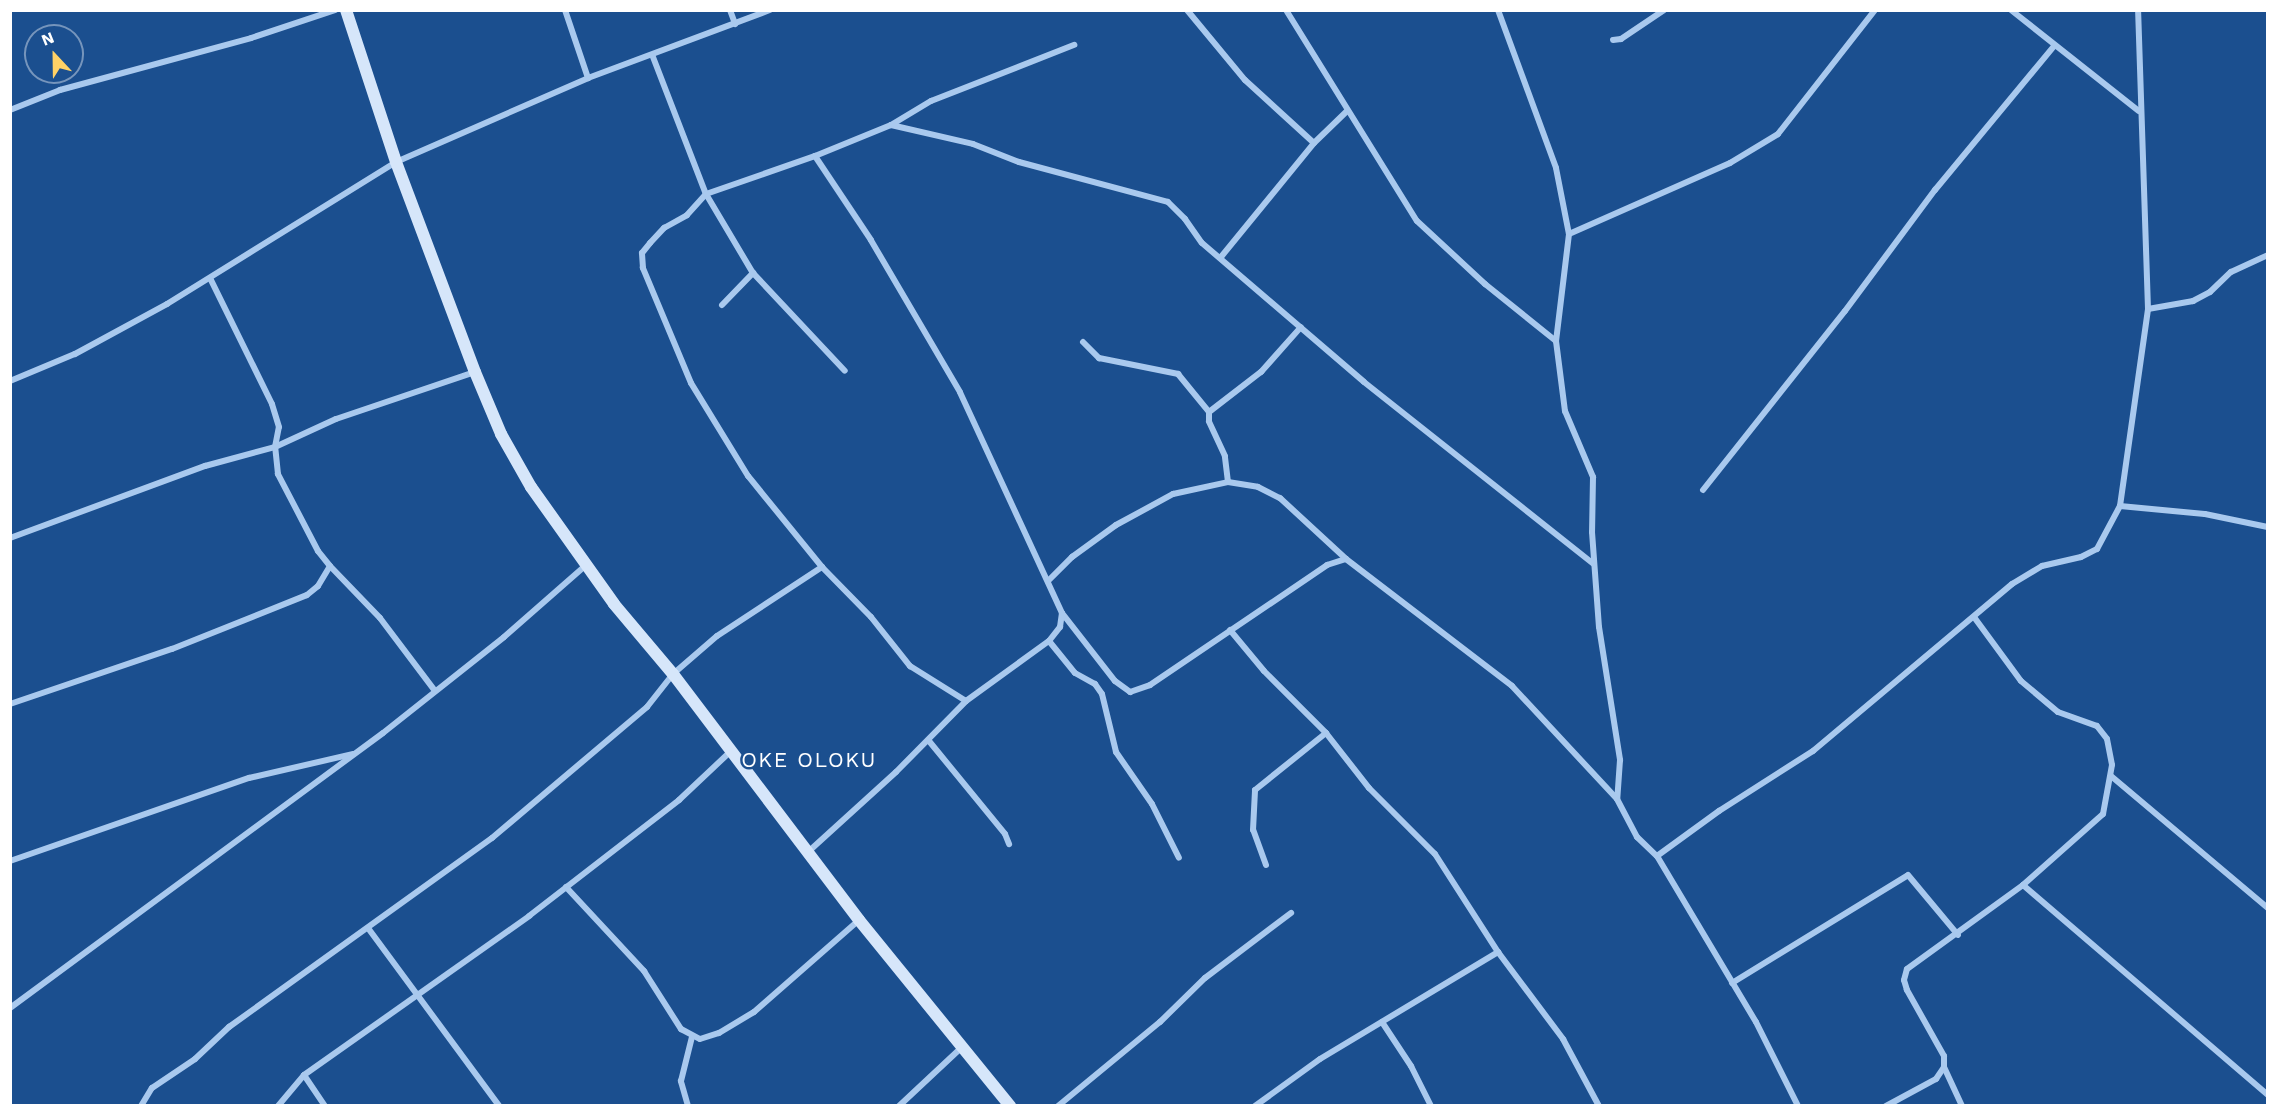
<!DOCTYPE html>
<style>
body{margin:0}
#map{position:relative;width:2278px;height:1116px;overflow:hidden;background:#1b4f8f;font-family:"Work Sans",sans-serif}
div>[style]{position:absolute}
.street>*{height:6px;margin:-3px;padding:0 3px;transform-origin:3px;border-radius:3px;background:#a9c9ee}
.secondary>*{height:12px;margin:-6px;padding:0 6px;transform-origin:6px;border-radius:6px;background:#d6e6fa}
span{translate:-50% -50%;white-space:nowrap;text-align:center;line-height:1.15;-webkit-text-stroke:5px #1b4f8f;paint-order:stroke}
.quarter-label{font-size:21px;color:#fff;letter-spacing:1.5px}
.frame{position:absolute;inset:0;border:12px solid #fff;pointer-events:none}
.north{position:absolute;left:24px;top:24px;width:60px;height:60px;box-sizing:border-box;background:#1b4f8f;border:2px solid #7695bc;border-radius:50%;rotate:338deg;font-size:16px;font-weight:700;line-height:24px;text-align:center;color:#fff}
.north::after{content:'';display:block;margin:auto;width:21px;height:27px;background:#ffd166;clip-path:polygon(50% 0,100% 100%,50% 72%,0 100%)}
</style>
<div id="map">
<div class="street">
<div style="left:565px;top:10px;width:72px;rotate:71.3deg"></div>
<div style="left:730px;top:10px;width:15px;rotate:70deg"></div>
<div style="left:1187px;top:10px;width:91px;rotate:50.4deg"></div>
<div style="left:1245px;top:80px;width:93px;rotate:42.4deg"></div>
<div style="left:1286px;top:10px;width:248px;rotate:58.2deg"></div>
<div style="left:1417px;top:221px;width:93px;rotate:42.8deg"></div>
<div style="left:1485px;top:284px;width:91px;rotate:38.8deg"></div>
<div style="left:1498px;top:10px;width:168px;rotate:69.8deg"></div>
<div style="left:1556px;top:168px;width:67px;rotate:78.9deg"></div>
<div style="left:1569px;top:234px;width:108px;rotate:96.9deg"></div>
<div style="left:1556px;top:341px;width:71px;rotate:82.7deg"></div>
<div style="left:1565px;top:411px;width:72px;rotate:67deg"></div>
<div style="left:1593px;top:477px;width:55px;rotate:91deg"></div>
<div style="left:1592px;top:532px;width:95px;rotate:85.8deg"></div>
<div style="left:1599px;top:627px;width:135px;rotate:81deg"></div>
<div style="left:1620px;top:760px;width:39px;rotate:94deg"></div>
<div style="left:1617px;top:799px;width:43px;rotate:62.2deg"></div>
<div style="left:1637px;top:837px;width:28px;rotate:44deg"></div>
<div style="left:1657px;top:856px;width:193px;rotate:59.2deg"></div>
<div style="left:1756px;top:1022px;width:94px;rotate:63.4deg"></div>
<div style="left:2011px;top:10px;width:163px;rotate:38.3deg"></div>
<div style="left:1613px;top:40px;width:8px;rotate:-7deg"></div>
<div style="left:1621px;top:39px;width:52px;rotate:-34deg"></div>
<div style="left:653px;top:57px;width:147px;rotate:68.9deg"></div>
<div style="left:706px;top:194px;width:92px;rotate:59.3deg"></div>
<div style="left:753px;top:273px;width:134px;rotate:46.8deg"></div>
<div style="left:10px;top:110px;width:54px;rotate:-21.8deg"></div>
<div style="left:60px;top:90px;width:198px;rotate:-15.2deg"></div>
<div style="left:251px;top:38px;width:89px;rotate:-18.4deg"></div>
<div style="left:891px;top:125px;width:84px;rotate:13deg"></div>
<div style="left:973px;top:144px;width:49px;rotate:21.4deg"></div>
<div style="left:1019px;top:162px;width:154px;rotate:15deg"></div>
<div style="left:1168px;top:202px;width:24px;rotate:45deg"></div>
<div style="left:1185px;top:219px;width:29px;rotate:55deg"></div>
<div style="left:1202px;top:243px;width:213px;rotate:40.6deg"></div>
<div style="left:1364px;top:382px;width:293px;rotate:38.4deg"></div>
<div style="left:1569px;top:234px;width:176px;rotate:-23.8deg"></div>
<div style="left:1730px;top:163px;width:56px;rotate:-31.1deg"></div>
<div style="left:1778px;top:134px;width:157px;rotate:-52deg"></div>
<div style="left:1221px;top:257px;width:147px;rotate:-50.8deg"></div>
<div style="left:1314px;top:143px;width:46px;rotate:-44.1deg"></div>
<div style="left:722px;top:305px;width:45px;rotate:-45.9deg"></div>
<div style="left:2148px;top:309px;width:46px;rotate:-10.1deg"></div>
<div style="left:2193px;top:301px;width:19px;rotate:-28deg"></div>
<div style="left:2210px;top:292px;width:29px;rotate:-44deg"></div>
<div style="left:2231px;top:272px;width:41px;rotate:-24.7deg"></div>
<div style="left:1083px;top:342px;width:23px;rotate:45deg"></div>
<div style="left:1099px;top:358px;width:81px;rotate:11.4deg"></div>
<div style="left:1178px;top:374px;width:49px;rotate:50.8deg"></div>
<div style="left:10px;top:381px;width:70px;rotate:-22.6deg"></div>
<div style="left:75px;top:354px;width:105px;rotate:-28.5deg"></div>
<div style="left:167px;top:304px;width:269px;rotate:-31.8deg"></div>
<div style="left:396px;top:162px;width:210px;rotate:-23.6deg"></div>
<div style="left:588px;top:78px;width:194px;rotate:-20.5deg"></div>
<div style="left:1228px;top:482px;width:26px;rotate:-97deg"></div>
<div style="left:1225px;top:456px;width:38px;rotate:-115deg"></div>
<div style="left:1209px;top:421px;width:9px;rotate:-90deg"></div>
<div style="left:1209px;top:412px;width:66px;rotate:-37.6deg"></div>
<div style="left:1261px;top:372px;width:60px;rotate:-48.4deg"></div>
<div style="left:1703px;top:490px;width:228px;rotate:-51.6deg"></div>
<div style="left:1845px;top:311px;width:151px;rotate:-53.4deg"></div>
<div style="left:1935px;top:190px;width:187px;rotate:-50.4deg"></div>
<div style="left:2120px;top:506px;width:85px;rotate:5.4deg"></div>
<div style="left:2205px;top:514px;width:64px;rotate:11.7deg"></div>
<div style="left:10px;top:538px;width:208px;rotate:-20.3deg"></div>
<div style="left:205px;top:466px;width:73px;rotate:-15.2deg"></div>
<div style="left:275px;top:447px;width:67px;rotate:-24.7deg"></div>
<div style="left:336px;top:419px;width:147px;rotate:-18.7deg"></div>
<div style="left:330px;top:566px;width:72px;rotate:46.1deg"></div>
<div style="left:380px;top:618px;width:91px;rotate:53deg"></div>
<div style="left:822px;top:567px;width:70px;rotate:45.6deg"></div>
<div style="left:871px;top:617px;width:63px;rotate:51.5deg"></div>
<div style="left:910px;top:666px;width:66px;rotate:32deg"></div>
<div style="left:1049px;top:580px;width:33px;rotate:-45deg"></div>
<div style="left:1072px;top:557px;width:54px;rotate:-36deg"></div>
<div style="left:1116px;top:525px;width:65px;rotate:-28.5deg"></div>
<div style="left:1173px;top:494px;width:56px;rotate:-12.3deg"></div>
<div style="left:1228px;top:482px;width:30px;rotate:9deg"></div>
<div style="left:1258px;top:487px;width:25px;rotate:27deg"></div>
<div style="left:1280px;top:498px;width:90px;rotate:42.7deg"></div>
<div style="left:1346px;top:559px;width:209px;rotate:37.4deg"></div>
<div style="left:1512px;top:686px;width:154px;rotate:47.1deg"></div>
<div style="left:1062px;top:613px;width:86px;rotate:52.1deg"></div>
<div style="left:1115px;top:681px;width:19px;rotate:36deg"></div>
<div style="left:1130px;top:692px;width:21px;rotate:-19deg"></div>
<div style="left:1150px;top:685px;width:214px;rotate:-34.1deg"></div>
<div style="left:1327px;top:565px;width:20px;rotate:-18deg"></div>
<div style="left:1974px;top:617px;width:79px;rotate:53.7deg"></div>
<div style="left:2021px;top:681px;width:48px;rotate:40deg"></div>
<div style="left:2058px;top:712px;width:41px;rotate:19.7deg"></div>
<div style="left:2097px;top:726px;width:16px;rotate:52deg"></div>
<div style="left:2107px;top:739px;width:26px;rotate:79deg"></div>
<div style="left:2112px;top:765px;width:50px;rotate:100.4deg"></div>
<div style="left:2103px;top:814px;width:107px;rotate:138.4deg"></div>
<div style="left:2023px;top:885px;width:323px;rotate:40.6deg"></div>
<div style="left:1230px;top:630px;width:53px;rotate:50.3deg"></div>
<div style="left:1264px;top:671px;width:88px;rotate:45deg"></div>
<div style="left:1326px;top:733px;width:70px;rotate:52deg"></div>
<div style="left:1369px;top:788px;width:93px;rotate:45deg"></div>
<div style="left:1435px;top:854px;width:117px;rotate:57.3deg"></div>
<div style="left:1498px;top:952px;width:109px;rotate:53.2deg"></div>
<div style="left:1563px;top:1039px;width:76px;rotate:61.8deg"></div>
<div style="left:1049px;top:641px;width:41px;rotate:50.9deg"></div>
<div style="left:1075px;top:673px;width:23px;rotate:29deg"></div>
<div style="left:1095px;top:684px;width:12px;rotate:55deg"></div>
<div style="left:1102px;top:694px;width:60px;rotate:76.4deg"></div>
<div style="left:1116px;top:752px;width:63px;rotate:55.3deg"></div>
<div style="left:1152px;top:804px;width:60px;rotate:63.4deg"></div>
<div style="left:10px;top:704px;width:171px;rotate:-18.8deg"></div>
<div style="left:172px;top:649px;width:145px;rotate:-21.8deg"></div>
<div style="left:307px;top:595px;width:14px;rotate:-39deg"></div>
<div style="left:318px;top:586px;width:23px;rotate:-59deg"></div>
<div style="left:330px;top:566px;width:19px;rotate:-129deg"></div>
<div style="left:318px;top:551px;width:87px;rotate:-117.5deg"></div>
<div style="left:278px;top:474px;width:27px;rotate:-96deg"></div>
<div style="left:275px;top:447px;width:20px;rotate:-79deg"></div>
<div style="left:279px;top:427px;width:24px;rotate:-107deg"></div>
<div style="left:272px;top:404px;width:140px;rotate:-116.2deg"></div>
<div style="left:929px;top:741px;width:120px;rotate:50.7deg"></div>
<div style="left:1005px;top:834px;width:11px;rotate:68deg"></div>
<div style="left:2111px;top:776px;width:205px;rotate:40.1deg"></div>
<div style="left:808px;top:852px;width:119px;rotate:-42.3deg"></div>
<div style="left:896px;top:772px;width:100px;rotate:-45.4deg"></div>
<div style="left:966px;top:701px;width:102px;rotate:-35.9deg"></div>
<div style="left:1049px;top:641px;width:18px;rotate:-52deg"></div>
<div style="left:1060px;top:627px;width:14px;rotate:-82deg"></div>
<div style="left:1062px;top:613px;width:243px;rotate:-114.8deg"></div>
<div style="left:960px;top:392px;width:176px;rotate:-120.4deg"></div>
<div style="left:871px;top:240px;width:101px;rotate:-123.7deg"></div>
<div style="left:1657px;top:856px;width:77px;rotate:-36deg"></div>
<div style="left:1719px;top:811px;width:112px;rotate:-32.6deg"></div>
<div style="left:1813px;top:751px;width:260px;rotate:-40deg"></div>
<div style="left:2012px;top:584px;width:35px;rotate:-31deg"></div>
<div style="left:2042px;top:566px;width:40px;rotate:-13deg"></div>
<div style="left:2081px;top:557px;width:18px;rotate:-27deg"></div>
<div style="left:2097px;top:549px;width:49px;rotate:-61.9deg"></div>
<div style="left:2120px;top:506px;width:199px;rotate:-81.9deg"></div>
<div style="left:2148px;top:309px;width:299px;rotate:-91.9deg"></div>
<div style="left:10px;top:861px;width:253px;rotate:-19.2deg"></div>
<div style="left:249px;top:778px;width:107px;rotate:-13deg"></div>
<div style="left:1266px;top:865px;width:37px;rotate:-110deg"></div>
<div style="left:1253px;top:830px;width:40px;rotate:-87.1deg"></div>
<div style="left:1255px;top:790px;width:91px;rotate:-38.8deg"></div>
<div style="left:566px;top:887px;width:115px;rotate:47.1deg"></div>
<div style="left:644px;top:971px;width:69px;rotate:57.5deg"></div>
<div style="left:681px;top:1029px;width:21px;rotate:28deg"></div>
<div style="left:700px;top:1039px;width:20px;rotate:-18deg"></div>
<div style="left:719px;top:1033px;width:41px;rotate:-31deg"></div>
<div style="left:754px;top:1012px;width:140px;rotate:-41.2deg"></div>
<div style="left:368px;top:928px;width:221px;rotate:53.6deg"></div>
<div style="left:1732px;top:983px;width:206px;rotate:-31.5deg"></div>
<div style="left:1908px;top:875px;width:78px;rotate:50.2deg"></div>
<div style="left:10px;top:1008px;width:463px;rotate:-36.4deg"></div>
<div style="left:383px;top:733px;width:154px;rotate:-38.4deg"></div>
<div style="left:504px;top:637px;width:108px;rotate:-41.2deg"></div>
<div style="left:1382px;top:1022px;width:53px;rotate:56.6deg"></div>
<div style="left:1411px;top:1066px;width:45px;rotate:63.4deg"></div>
<div style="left:1944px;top:1067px;width:43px;rotate:65.2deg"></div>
<div style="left:304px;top:1075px;width:37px;rotate:56deg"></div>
<div style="left:141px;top:1106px;width:21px;rotate:-59deg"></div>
<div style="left:152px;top:1088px;width:52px;rotate:-34deg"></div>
<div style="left:195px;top:1059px;width:47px;rotate:-43.3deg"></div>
<div style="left:229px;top:1027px;width:324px;rotate:-35.7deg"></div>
<div style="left:492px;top:838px;width:203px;rotate:-40.2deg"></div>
<div style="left:647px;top:707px;width:42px;rotate:-51.8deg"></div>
<div style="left:673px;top:674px;width:58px;rotate:-40.8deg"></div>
<div style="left:717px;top:636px;width:126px;rotate:-33.3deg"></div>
<div style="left:822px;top:567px;width:117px;rotate:-129.1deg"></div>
<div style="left:748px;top:476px;width:109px;rotate:-121.5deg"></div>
<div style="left:691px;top:383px;width:125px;rotate:-112.7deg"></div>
<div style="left:643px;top:268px;width:15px;rotate:-94deg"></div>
<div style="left:642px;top:253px;width:13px;rotate:-51deg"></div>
<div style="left:650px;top:243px;width:21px;rotate:-47deg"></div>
<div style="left:664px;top:228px;width:26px;rotate:-29deg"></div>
<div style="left:687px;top:215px;width:28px;rotate:-48deg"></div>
<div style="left:706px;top:194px;width:115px;rotate:-19.2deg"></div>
<div style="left:815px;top:156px;width:82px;rotate:-22.2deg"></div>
<div style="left:891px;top:125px;width:47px;rotate:-31deg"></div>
<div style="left:931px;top:101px;width:154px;rotate:-21.4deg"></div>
<div style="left:278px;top:1106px;width:40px;rotate:-50deg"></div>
<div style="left:304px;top:1075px;width:276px;rotate:-35.2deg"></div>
<div style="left:529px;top:916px;width:190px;rotate:-37.7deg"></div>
<div style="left:679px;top:800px;width:70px;rotate:-43.3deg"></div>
<div style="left:688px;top:1106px;width:26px;rotate:-106deg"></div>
<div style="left:681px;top:1081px;width:45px;rotate:-76deg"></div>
<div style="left:899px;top:1106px;width:86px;rotate:-43.1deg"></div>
<div style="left:1058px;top:1106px;width:132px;rotate:-39.5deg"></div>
<div style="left:1160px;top:1022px;width:63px;rotate:-44.4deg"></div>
<div style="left:1205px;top:978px;width:108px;rotate:-37.1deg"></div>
<div style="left:1255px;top:1106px;width:80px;rotate:-35.9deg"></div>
<div style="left:1320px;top:1059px;width:208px;rotate:-31deg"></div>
<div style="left:1886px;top:1106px;width:57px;rotate:-28.4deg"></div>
<div style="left:1936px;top:1079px;width:14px;rotate:-56deg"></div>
<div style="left:1944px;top:1067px;width:11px;rotate:-90deg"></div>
<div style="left:1944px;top:1056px;width:76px;rotate:-119.3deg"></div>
<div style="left:1907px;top:990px;width:10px;rotate:-107deg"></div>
<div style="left:1904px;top:980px;width:11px;rotate:-75deg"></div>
<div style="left:1907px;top:969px;width:143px;rotate:-35.9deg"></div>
</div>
<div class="secondary">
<div style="left:346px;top:10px;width:160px;rotate:71.8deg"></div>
<div style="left:396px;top:162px;width:224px;rotate:69.4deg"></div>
<div style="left:475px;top:372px;width:67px;rotate:67.2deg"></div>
<div style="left:501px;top:434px;width:61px;rotate:60.5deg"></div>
<div style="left:531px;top:487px;width:143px;rotate:54.6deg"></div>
<div style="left:614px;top:604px;width:92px;rotate:49.9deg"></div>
<div style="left:673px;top:674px;width:308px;rotate:52.9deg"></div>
<div style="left:859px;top:920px;width:240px;rotate:50.9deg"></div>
</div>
<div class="quarter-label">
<span style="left:809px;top:760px">OKE OLOKU</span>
</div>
<div class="frame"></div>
<div class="north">N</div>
</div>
